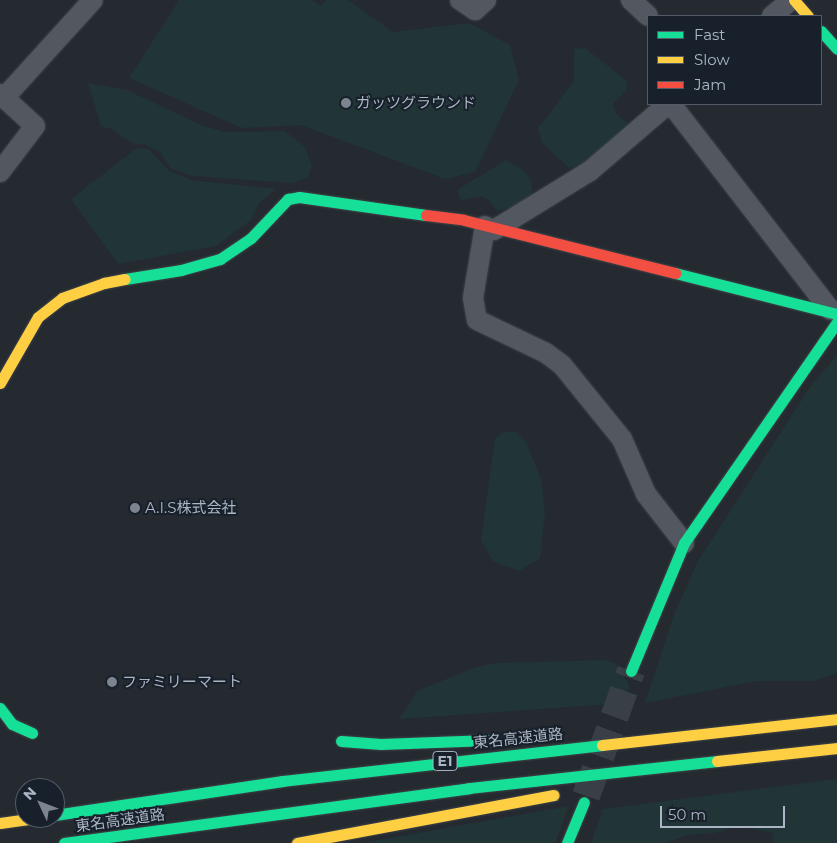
<!DOCTYPE html>
<meta charset="utf-8">
<style>
body{margin:0}
#map{position:relative;width:837px;height:843px;overflow:hidden;background:#242a30;font-family:Montserrat,"Noto Sans JP",sans-serif}
div>[style]{position:absolute}
.green>*{inset:0;background:#213436}
.secondary-tunnel>*{height:28px;margin-top:-14px;transform-origin:0;background:repeating-linear-gradient(90deg,#383f46 0 28px,transparent 0 42px)}
.roads{filter:drop-shadow(0 0 1px #404449) drop-shadow(0 0 1px #404449)}
.street>*{height:20px;margin:-10px;padding:0 10px;transform-origin:10px;border-radius:10px;background:#535860}
.fast>*{height:11px;margin:-5.5px;padding:0 5.5px;transform-origin:5.5px;border-radius:5.5px;background:#16e098}
.slow>*{height:11px;margin:-5.5px;padding:0 5.5px;transform-origin:5.5px;border-radius:5.5px;background:#ffcf43}
.jam>*{height:11px;margin:-5.5px;padding:0 5.5px;transform-origin:5.5px;border-radius:5.5px;background:#f24e42}
.dots>*{width:14px;height:14px;translate:-50% -50%;box-sizing:border-box;border:2px solid #17202b;border-radius:50%}
span{translate:-50% -50%;white-space:nowrap;text-align:center;line-height:1.15;-webkit-text-stroke:4px #17202b;paint-order:stroke}
.shield-label span{padding:1px 4px;background:#17202b;border:1px solid;border-radius:4px;-webkit-text-stroke-width:0}
.shield-label{font-size:14px;color:#abb5c4;font-weight:700}
.poi-label{font-size:15px;color:#abb5c4}
.left{translate:0 -50%;text-align:left}
.street-label{font-size:15px;color:#abb5c4}
.legend{position:absolute;left:647px;top:15px;width:175px;height:90px;box-sizing:border-box;background:#17202b;border:1px solid #525c68;margin:0;padding:6px 9px;list-style:none;font-size:15px;color:#abb5c4}
.legend li{display:flex;align-items:center;gap:10px;height:25px}
.legend b{width:25px;border:1px solid #525c68}
.north{position:absolute;left:15px;top:778px;width:50px;height:50px;box-sizing:border-box;background:#17202b;border:1px solid #525c68;border-radius:50%;rotate:313deg;font-size:14px;font-weight:700;line-height:20px;text-align:center;color:#abb5c4}
.north::after{content:'';display:block;margin:auto;width:18px;height:22px;background:#7c8490;clip-path:polygon(50% 0,100% 100%,50% 72%,0 100%)}
.scale{position:absolute;left:660px;top:806px;width:125px;height:22px;box-sizing:border-box;border:2px solid #abb5c4;border-top:0;padding-left:6px;font-size:15px;line-height:18px;white-space:nowrap;color:#abb5c4;-webkit-text-stroke:4px #17202b;paint-order:stroke}
</style>
<div id="map">
<div class="green">
<div style="clip-path:polygon(179px 0,312px 0,321px 6px,326px 0,348px 0,393px 32px,469px 23px,510px 45px,519px 80px,475px 172px,445px 179px,301px 125px,242px 128px,129px 78px)"></div>
<div style="clip-path:polygon(585px 48px,627px 81px,627px 89px,613px 104px,616px 114px,628px 123px,623px 134px,590px 162px,569px 168px,542px 143px,538px 128px,574px 81px,574px 49px)"></div>
<div style="clip-path:polygon(88px 83px,127px 90px,201px 125px,224px 132px,285px 131px,305px 147px,312px 166px,308px 177px,293px 183px,192px 176px,170px 168px,160px 152px,144px 144px,133px 144px,114px 130px,101px 126px)"></div>
<div style="clip-path:polygon(137px 148px,149px 149px,168px 170px,191px 180px,276px 189px,259px 203px,251px 220px,216px 246px,118px 264px,71px 199px)"></div>
<div style="clip-path:polygon(506px 160px,524px 171px,531px 180px,533px 196px,513px 207px,497px 211px,489px 200px,481px 196px,461px 200px,457px 190px)"></div>
<div style="clip-path:polygon(837px 355px,837px 673px,813px 681px,756px 681px,645px 703px,675px 612px,698px 561px,810px 387px)"></div>
<div style="clip-path:polygon(504px 432px,516px 432px,526px 442px,541px 479px,545px 512px,540px 558px,519px 571px,493px 561px,481px 540px,495px 438px)"></div>
<div style="clip-path:polygon(604px 660px,615px 663px,629px 684px,626px 703px,399px 719px,417px 691px,473px 668px,495px 663px)"></div>
<div style="clip-path:polygon(837px 779px,837px 843px,773px 843px,773px 833px,739px 826px,714px 833px,688px 835px,665px 843px,591px 843px,603px 809px)"></div>
<div style="clip-path:polygon(569px 806px,555px 843px,362px 843px)"></div>
</div>
<div class="secondary-tunnel">
<div style="left:586px;top:796px;width:133px;rotate:-70.2deg"></div>
</div>
<div class="roads">
<div class="street">
<div style="left:460px;top:0;width:18px;rotate:34deg"></div>
<div style="left:475px;top:10px;width:15px;rotate:-42deg"></div>
<div style="left:631px;top:0;width:23px;rotate:43deg"></div>
<div style="left:772px;top:16px;width:25px;rotate:-40deg"></div>
<div style="left:0;top:94px;width:47px;rotate:42.4deg"></div>
<div style="left:35px;top:126px;width:58px;rotate:127.3deg"></div>
<div style="left:4px;top:98px;width:132px;rotate:-47.8deg"></div>
<div style="left:671px;top:104px;width:260px;rotate:52.3deg"></div>
<div style="left:485px;top:226px;width:73px;rotate:99.5deg"></div>
<div style="left:473px;top:298px;width:22px;rotate:80deg"></div>
<div style="left:477px;top:320px;width:76px;rotate:25.6deg"></div>
<div style="left:546px;top:353px;width:20px;rotate:37deg"></div>
<div style="left:562px;top:365px;width:95px;rotate:51deg"></div>
<div style="left:622px;top:439px;width:60px;rotate:66.4deg"></div>
<div style="left:646px;top:494px;width:62px;rotate:52.2deg"></div>
<div style="left:494px;top:230px;width:113px;rotate:-31.6deg"></div>
<div style="left:590px;top:171px;width:103px;rotate:-40.7deg"></div>
</div>
<div class="fast">
<div style="left:821px;top:31px;width:24px;rotate:48deg"></div>
<div style="left:675px;top:273px;width:167px;rotate:14.2deg"></div>
<div style="left:125px;top:279px;width:57px;rotate:-9.1deg"></div>
<div style="left:181px;top:270px;width:41px;rotate:-15.8deg"></div>
<div style="left:220px;top:259px;width:37px;rotate:-34deg"></div>
<div style="left:251px;top:238px;width:54px;rotate:-46.5deg"></div>
<div style="left:288px;top:199px;width:11px;rotate:-10deg"></div>
<div style="left:299px;top:197px;width:128px;rotate:8.1deg"></div>
<div style="left:631px;top:671px;width:139px;rotate:-67.5deg"></div>
<div style="left:684px;top:543px;width:269px;rotate:-55.3deg"></div>
<div style="left:0;top:708px;width:20px;rotate:53deg"></div>
<div style="left:12px;top:724px;width:22px;rotate:24deg"></div>
<div style="left:341px;top:741px;width:40px;rotate:4.3deg"></div>
<div style="left:381px;top:744px;width:108px;rotate:-2.1deg"></div>
<div style="left:55px;top:815px;width:230px;rotate:-8.5deg"></div>
<div style="left:282px;top:781px;width:322px;rotate:-6.4deg"></div>
<div style="left:64px;top:843px;width:409px;rotate:-7.7deg"></div>
<div style="left:469px;top:788px;width:249px;rotate:-6.2deg"></div>
<div style="left:567px;top:843px;width:44px;rotate:-67.5deg"></div>
</div>
<div class="slow">
<div style="left:794px;top:0;width:21px;rotate:49deg"></div>
<div style="left:0;top:383px;width:76px;rotate:-60.1deg"></div>
<div style="left:38px;top:317px;width:31px;rotate:-38deg"></div>
<div style="left:62px;top:298px;width:45px;rotate:-19.7deg"></div>
<div style="left:104px;top:283px;width:21px;rotate:-11deg"></div>
<div style="left:602px;top:745px;width:236px;rotate:-6.3deg"></div>
<div style="left:717px;top:761px;width:121px;rotate:-6.2deg"></div>
<div style="left:0;top:823px;width:34px;rotate:-8deg"></div>
<div style="left:297px;top:843px;width:261px;rotate:-10.6deg"></div>
</div>
<div class="jam">
<div style="left:426px;top:215px;width:38px;rotate:7deg"></div>
<div style="left:464px;top:220px;width:218px;rotate:14.1deg"></div>
</div>
</div>
<div class="dots">
<div style="left:346px;top:103px;background:#7c8490"></div>
<div style="left:135px;top:508px;background:#7c8490"></div>
<div style="left:112px;top:682px;background:#7c8490"></div>
</div>
<div class="shield-label">
<span style="left:445px;top:761px">E1</span>
</div>
<div class="poi-label">
<span class="left" style="left:356px;top:103px">ガッツグラウンド</span>
<span class="left" style="left:145px;top:508px">A.I.S株式会社</span>
<span class="left" style="left:122px;top:682px">ファミリーマート</span>
</div>
<div class="street-label">
<span style="left:518px;top:738px;rotate:-6deg">東名高速道路</span>
<span style="left:120px;top:820px;rotate:-8deg">東名高速道路</span>
</div>
<ul class="legend">
<li><b style="height:6px;background:#16e098"></b>Fast</li>
<li><b style="height:6px;background:#ffcf43"></b>Slow</li>
<li><b style="height:6px;background:#f24e42"></b>Jam</li>
</ul>
<div class="north">N</div>
<div class="scale">50 m</div>
</div>
